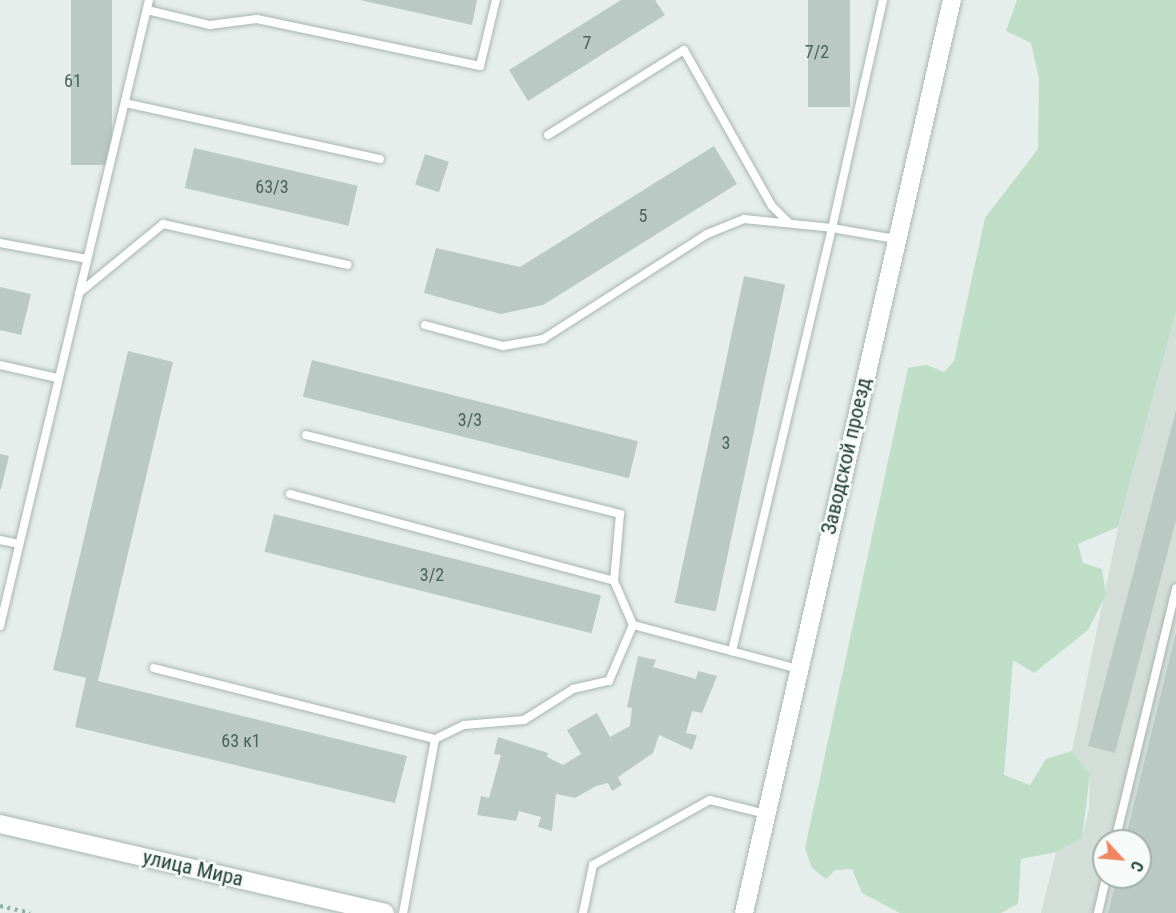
<!DOCTYPE html>
<meta charset="utf-8">
<style>
body{margin:0}
#map{position:relative;width:1176px;height:913px;overflow:hidden;background:#e5eeea;font-family:"Roboto Condensed",sans-serif}
div>[style]{position:absolute}
.built>*{inset:0;background:#d3ded9}
.green>*{inset:0;background:#bedec7}
.building>*{inset:0;background:#bac9c3;transform-origin:0 0}
.path>*{height:4px;margin-top:-2px;transform-origin:0;background:repeating-linear-gradient(90deg,#86b1a4 0 3px,transparent 0 7.5px)}
.roads{filter:drop-shadow(0 0 2px #a7b6b1) drop-shadow(0 0 2px #a7b6b1)}
.lane>*{height:8px;margin:-4px;padding:0 4px;transform-origin:4px;border-radius:4px;background:#fff}
.secondary>*{height:18px;margin:-9px;padding:0 9px;transform-origin:9px;border-radius:9px;background:#fff}
span{translate:-50% -50%;white-space:nowrap;text-align:center;line-height:1.15;-webkit-text-stroke:5px #f6faf8;paint-order:stroke}
.number-label{font-size:18px;color:#4a625c}
.number-label span{-webkit-text-stroke-width:0}
.street-label{font-size:21px;color:#244039}
.north{position:absolute;left:1092px;top:829px;width:60px;height:60px;box-sizing:border-box;background:#f6faf8;border:2px solid #a2b0ac;border-radius:50%;rotate:116deg;font-size:16px;font-weight:700;line-height:24px;text-align:center;color:#244039}
.north::after{content:'';display:block;margin:auto;width:21px;height:27px;background:#f08560;clip-path:polygon(50% 0,100% 100%,50% 72%,0 100%)}
</style>
<div id="map">
<div class="built">
<div style="clip-path:polygon(evenodd,1176px 312px,1176px 913px,1041px 913px,1056px 852px,1082px 838px,1089px 809px,1090px 774px,1072px 751px,1118px 528px,1176px 312px,1104px 841px,1140px 841px,1140px 877px,1104px 877px,1104px 841px)"></div>
</div>
<div class="green">
<div style="clip-path:polygon(1017px 0,1176px 0,1176px 312px,1118px 527px,1078px 544px,1083px 563px,1102px 569px,1106px 595px,1088px 630px,1034px 673px,1013px 660px,1004px 775px,1030px 785px,1046px 759px,1072px 751px,1090px 774px,1082px 838px,1056px 852px,1021px 859px,1018px 904px,1001px 913px,900px 913px,862px 893px,852px 869px,835px 870px,826px 879px,812px 868px,805px 848px,908px 368px,927px 365px,944px 372px,954px 361px,985px 218px,1038px 149px,1039px 78px,1031px 43px,1006px 31px)"></div>
</div>
<div class="building">
<div style="left:71px;top:0;width:41px;height:165px"></div>
<div style="clip-path:polygon(360px 0,477px 0,472px 25px)"></div>
<div style="clip-path:polygon(621px 0,655px 0,665px 15px,528px 101px,509px 70px)"></div>
<div style="left:808px;top:0;width:42px;height:107px"></div>
<div style="clip-path:polygon(714px 146px,737px 184px,543px 305px,501px 314px,424px 293px,436px 248px,520px 267px)"></div>
<div style="left:194px;top:148px;width:168px;height:41px;rotate:13deg"></div>
<div style="left:425px;top:154px;width:25px;height:32px;rotate:18deg"></div>
<div style="left:744px;top:276px;width:42px;height:334px;rotate:12deg"></div>
<div style="clip-path:polygon(0 287px,31px 294px,21px 335px,0 330px)"></div>
<div style="clip-path:polygon(128px 351px,173px 362px,98px 681px,407px 756px,395px 803px,75px 727px,86px 678px,53px 670px)"></div>
<div style="left:312px;top:360px;width:336px;height:38px;rotate:14deg"></div>
<div style="clip-path:polygon(1176px 410px,1176px 520px,1115px 753px,1088px 746px)"></div>
<div style="clip-path:polygon(0 454px,9px 456px,1px 489px,0 489px)"></div>
<div style="left:274px;top:514px;width:337px;height:39px;rotate:14deg"></div>
<div style="clip-path:polygon(1176px 632px,1176px 913px,1108px 913px,1117px 877px,1140px 877px,1140px 841px,1125px 841px)"></div>
<div style="clip-path:polygon(638px 656px,656px 660px,653px 667px,696px 679px,698px 671px,717px 676px,702px 713px,692px 711px,686px 733px,697px 735px,692px 750px,659px 735px,653px 753px,618px 777px,622px 785px,612px 791px,608px 783px,596px 786px,575px 798px,556px 794px,552px 831px,538px 827px,541px 817px,519px 811px,516px 821px,477px 815px,481px 796px,489px 798px,501px 755px,494px 754px,498px 737px,548px 753px,547px 757px,563px 765px,581px 754px,567px 730px,597px 713px,610px 737px,630px 726px,632px 708px,627px 707px)"></div>
</div>
<div class="path">
<div style="left:0;top:906px;width:31px;rotate:13deg"></div>
</div>
<div class="roads">
<div class="lane">
<div style="left:883px;top:0;width:234px;rotate:102.6deg"></div>
<div style="left:832px;top:228px;width:64px;rotate:9.9deg"></div>
<div style="left:147px;top:10px;width:65px;rotate:13.4deg"></div>
<div style="left:210px;top:25px;width:47px;rotate:-7.3deg"></div>
<div style="left:257px;top:19px;width:228px;rotate:11.9deg"></div>
<div style="left:480px;top:66px;width:68px;rotate:-76.4deg"></div>
<div style="left:125px;top:103px;width:261px;rotate:12.4deg"></div>
<div style="left:548px;top:135px;width:160px;rotate:-32deg"></div>
<div style="left:684px;top:50px;width:179px;rotate:60.6deg"></div>
<div style="left:772px;top:206px;width:24px;rotate:45deg"></div>
<div style="left:0;top:243px;width:88px;rotate:10.4deg"></div>
<div style="left:79px;top:293px;width:109px;rotate:-39.4deg"></div>
<div style="left:163px;top:224px;width:189px;rotate:12.5deg"></div>
<div style="left:425px;top:325px;width:81px;rotate:15.1deg"></div>
<div style="left:503px;top:346px;width:41px;rotate:-9.9deg"></div>
<div style="left:543px;top:339px;width:195px;rotate:-32.6deg"></div>
<div style="left:707px;top:234px;width:40px;rotate:-22deg"></div>
<div style="left:744px;top:219px;width:88px;rotate:5.8deg"></div>
<div style="left:832px;top:228px;width:435px;rotate:103.3deg"></div>
<div style="left:0;top:365px;width:58px;rotate:12.8deg"></div>
<div style="left:306px;top:435px;width:324px;rotate:14.1deg"></div>
<div style="left:620px;top:514px;width:67px;rotate:95.1deg"></div>
<div style="left:614px;top:581px;width:48px;rotate:66.6deg"></div>
<div style="left:633px;top:625px;width:171px;rotate:14.9deg"></div>
<div style="left:290px;top:494px;width:335px;rotate:15deg"></div>
<div style="left:0;top:540px;width:19px;rotate:12deg"></div>
<div style="left:0;top:626px;width:643px;rotate:-76.61deg"></div>
<div style="left:154px;top:668px;width:290px;rotate:14.2deg"></div>
<div style="left:435px;top:739px;width:177px;rotate:100.4deg"></div>
<div style="left:435px;top:739px;width:32px;rotate:-26deg"></div>
<div style="left:464px;top:725px;width:60px;rotate:-4.8deg"></div>
<div style="left:524px;top:720px;width:58px;rotate:-32.3deg"></div>
<div style="left:573px;top:689px;width:37px;rotate:-13deg"></div>
<div style="left:609px;top:681px;width:61px;rotate:-66.8deg"></div>
<div style="left:1115px;top:841px;width:260px;rotate:-76.4deg"></div>
<div style="left:583px;top:913px;width:49px;rotate:-78.2deg"></div>
<div style="left:593px;top:865px;width:134px;rotate:-29.1deg"></div>
<div style="left:710px;top:800px;width:58px;rotate:14deg"></div>
<div style="left:1098px;top:913px;width:37px;rotate:-77deg"></div>
</div>
<div class="secondary">
<div style="left:0;top:824px;width:395px;rotate:13deg"></div>
<div style="left:744px;top:913px;width:936px;rotate:-77.17deg"></div>
</div>
</div>
<div class="number-label">
<span style="left:587px;top:43px">7</span>
<span style="left:817px;top:52px">7/2</span>
<span style="left:73px;top:81px">61</span>
<span style="left:272px;top:187px">63/3</span>
<span style="left:643px;top:216px">5</span>
<span style="left:470px;top:420px">3/3</span>
<span style="left:726px;top:443px">3</span>
<span style="left:432px;top:575px">3/2</span>
<span style="left:241px;top:741px">63 к1</span>
</div>
<div class="street-label">
<span style="left:846px;top:456px;rotate:-77deg">Заводской проезд</span>
<span style="left:193px;top:868px;rotate:13deg">улица Мира</span>
</div>
<div class="north">С</div>
</div>
